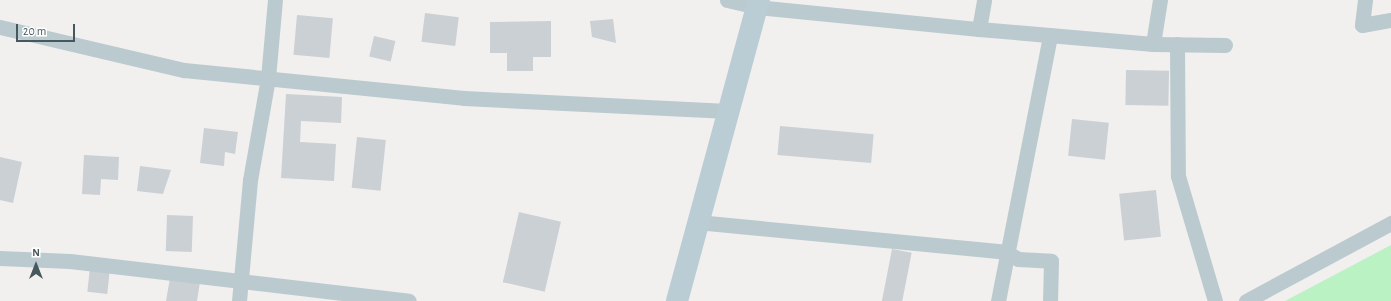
<!DOCTYPE html>
<style>
body{margin:0}
#map{position:relative;width:1391px;height:301px;overflow:hidden;background:#f2efef;font-family:"Alegreya Sans",sans-serif}
div>[style]{position:absolute}
.green>*{inset:0;background:#baf2c3}
.building>*{inset:0;background:#cad0d4;transform-origin:0 0}
.street>*{height:15px;margin:-7.5px;padding:0 7.5px;transform-origin:7.5px;border-radius:7.5px;background:#bbcacf}
.secondary>*{height:22px;margin:-11px;padding:0 11px;transform-origin:11px;border-radius:11px;background:#bbcdd4}
span{translate:-50% -50%;white-space:nowrap;text-align:center;line-height:1.15;-webkit-text-stroke:4px #fff;paint-order:stroke}
.north{position:absolute;left:16px;top:245px;width:40px;height:40px;-webkit-text-stroke:3px #fff;paint-order:stroke;rotate:0deg;font-size:11px;font-weight:700;line-height:16px;text-align:center;color:#45585e}
.north::after{content:'';display:block;margin:auto;width:14px;height:18px;background:#45585e;clip-path:polygon(50% 0,100% 100%,50% 72%,0 100%)}
.scale{position:absolute;left:16px;top:24px;width:59px;height:18px;box-sizing:border-box;border:2px solid #45585e;border-top:0;padding-left:5px;font-size:12px;line-height:14px;white-space:nowrap;color:#45585e;-webkit-text-stroke:3px #fff;paint-order:stroke}
</style>
<div id="map">
<div class="green">
<div style="clip-path:polygon(1391px 245px,1391px 301px,1285px 301px)"></div>
</div>
<div class="building">
<div style="left:425px;top:13px;width:34px;height:29px;rotate:7deg"></div>
<div style="left:297px;top:15px;width:36px;height:40px;rotate:5deg"></div>
<div style="clip-path:polygon(613px 19px,616px 43px,592px 37px,590px 21px)"></div>
<div style="clip-path:polygon(551px 21px,551px 57px,533px 57px,533px 71px,507px 71px,507px 53px,490px 53px,490px 22px)"></div>
<div style="left:374px;top:36px;width:22px;height:21px;rotate:13deg"></div>
<div style="left:1126px;top:70px;width:43px;height:35px;rotate:1deg"></div>
<div style="clip-path:polygon(286px 94px,342px 97px,341px 123px,301px 121px,300px 142px,336px 144px,334px 181px,281px 178px)"></div>
<div style="left:1072px;top:119px;width:37px;height:37px;rotate:6deg"></div>
<div style="left:780px;top:126px;width:94px;height:29px;rotate:5deg"></div>
<div style="clip-path:polygon(204px 128px,238px 132px,235px 154px,225px 152px,224px 166px,200px 163px)"></div>
<div style="left:357px;top:137px;width:29px;height:51px;rotate:6deg"></div>
<div style="clip-path:polygon(84px 155px,119px 157px,118px 180px,101px 179px,100px 195px,82px 194px)"></div>
<div style="clip-path:polygon(0 157px,22px 162px,13px 203px,0 200px)"></div>
<div style="clip-path:polygon(140px 166px,171px 170px,163px 194px,137px 191px)"></div>
<div style="left:1156px;top:190px;width:47px;height:37px;rotate:84deg"></div>
<div style="left:519px;top:212px;width:43px;height:72px;rotate:13deg"></div>
<div style="left:167px;top:215px;width:26px;height:36px;rotate:2deg"></div>
<div style="left:892px;top:249px;width:20px;height:53px;rotate:11deg"></div>
<div style="left:90px;top:267px;width:20px;height:25px;rotate:6deg"></div>
<div style="clip-path:polygon(170px 278px,200px 282px,197px 301px,166px 301px)"></div>
</div>
<div class="street">
<div style="left:727px;top:0;width:31px;rotate:13deg"></div>
<div style="left:757px;top:7px;width:223px;rotate:5.7deg"></div>
<div style="left:979px;top:29px;width:175px;rotate:4.9deg"></div>
<div style="left:1153px;top:44px;width:72px;rotate:0.8deg"></div>
<div style="left:1365px;top:0;width:25px;rotate:97deg"></div>
<div style="left:1362px;top:25px;width:29px;rotate:-10deg"></div>
<div style="left:0;top:27px;width:189px;rotate:13.2deg"></div>
<div style="left:184px;top:70px;width:281px;rotate:5.7deg"></div>
<div style="left:464px;top:98px;width:264px;rotate:2.8deg"></div>
<div style="left:979px;top:29px;width:29px;rotate:-80deg"></div>
<div style="left:1153px;top:44px;width:45px;rotate:-81deg"></div>
<div style="left:1177px;top:44px;width:132px;rotate:89.6deg"></div>
<div style="left:1178px;top:176px;width:130px;rotate:73.5deg"></div>
<div style="left:697px;top:222px;width:310px;rotate:5.5deg"></div>
<div style="left:1006px;top:252px;width:14px;rotate:30deg"></div>
<div style="left:1018px;top:259px;width:33px;rotate:3deg"></div>
<div style="left:1051px;top:261px;width:40px;rotate:91.4deg"></div>
<div style="left:0;top:258px;width:70px;rotate:2.5deg"></div>
<div style="left:70px;top:261px;width:341px;rotate:6.7deg"></div>
<div style="left:239px;top:301px;width:121px;rotate:-84.8deg"></div>
<div style="left:250px;top:180px;width:104px;rotate:-80deg"></div>
<div style="left:268px;top:78px;width:78px;rotate:-84.9deg"></div>
<div style="left:998px;top:301px;width:271px;rotate:-78.9deg"></div>
<div style="left:1246px;top:301px;width:165px;rotate:-28.3deg"></div>
</div>
<div class="secondary">
<div style="left:677px;top:301px;width:312px;rotate:-74.8deg"></div>
</div>
<div class="north">N</div>
<div class="scale">20 m</div>
</div>
